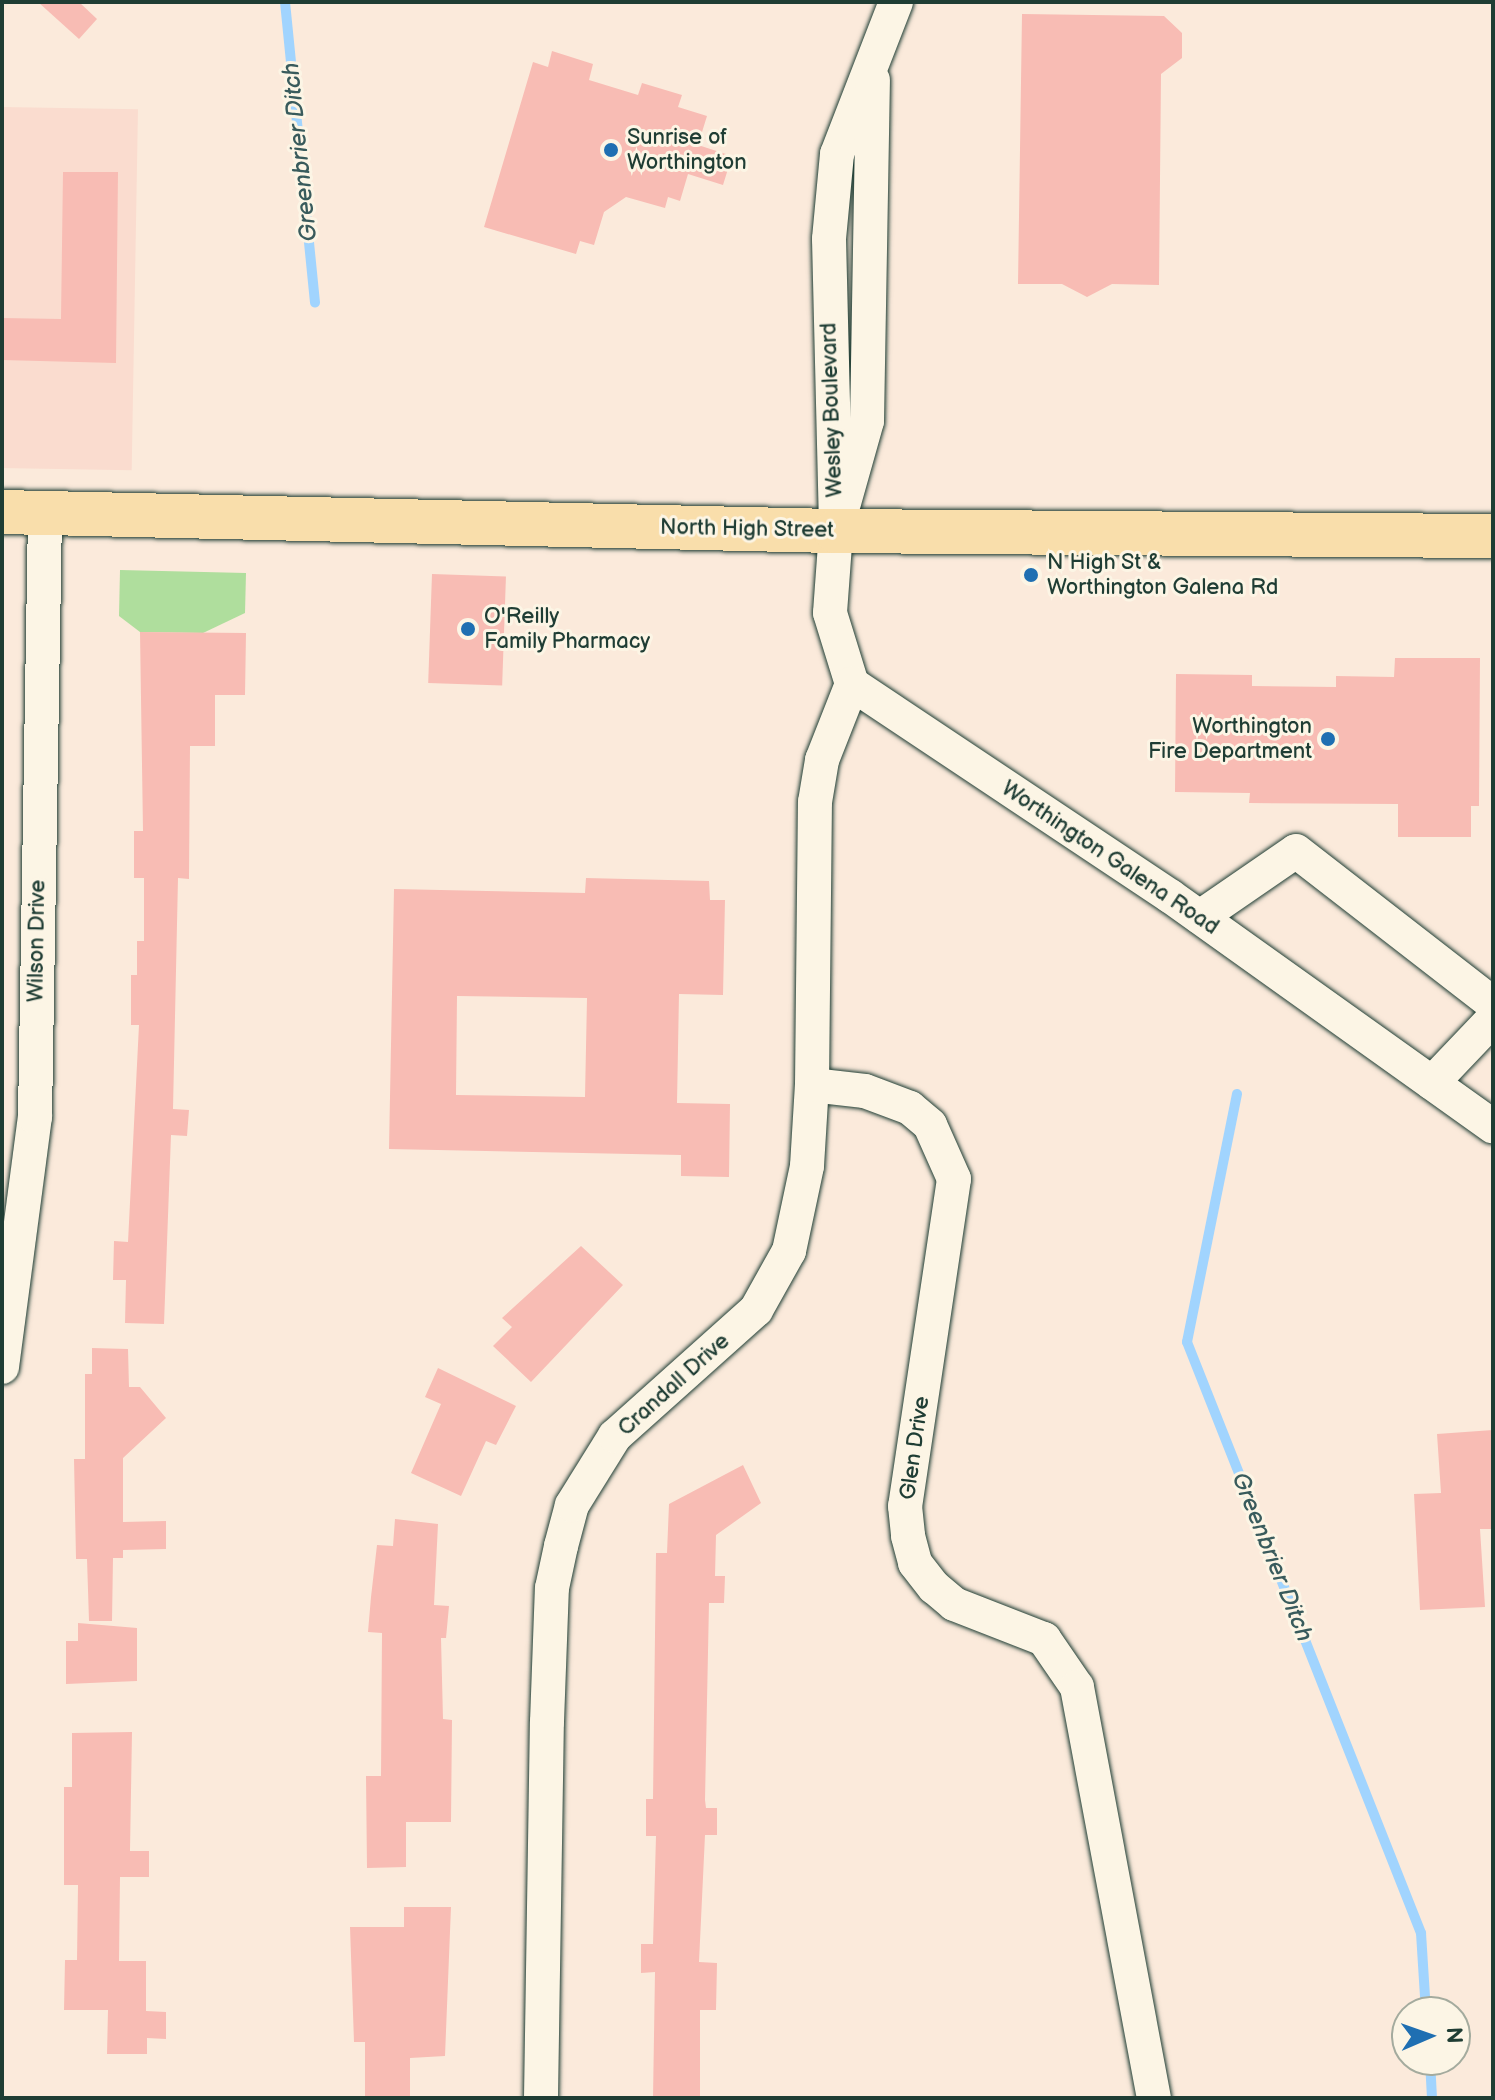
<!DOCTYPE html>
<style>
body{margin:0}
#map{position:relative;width:1495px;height:2100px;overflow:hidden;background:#fbeadb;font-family:"Balsamiq Sans",sans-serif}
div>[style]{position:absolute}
.built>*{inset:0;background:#fadccf;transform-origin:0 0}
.green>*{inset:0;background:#afde9d}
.stream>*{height:10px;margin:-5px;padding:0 5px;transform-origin:5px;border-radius:5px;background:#a1d4fe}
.building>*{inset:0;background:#f8bcb4;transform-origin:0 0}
.roads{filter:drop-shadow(0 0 2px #1f3d34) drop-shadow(0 0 2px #1f3d34)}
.minor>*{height:34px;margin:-17px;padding:0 17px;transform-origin:17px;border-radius:17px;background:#fcf5e5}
.major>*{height:44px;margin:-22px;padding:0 22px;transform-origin:22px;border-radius:22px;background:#f9deab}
.dots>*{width:22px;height:22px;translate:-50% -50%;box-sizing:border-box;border:4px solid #fcf5e5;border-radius:50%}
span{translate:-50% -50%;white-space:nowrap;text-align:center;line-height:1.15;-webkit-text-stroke:6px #fcf5e5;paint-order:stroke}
.poi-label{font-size:22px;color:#1f3d34}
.left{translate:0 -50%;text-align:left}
.right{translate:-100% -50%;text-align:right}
.street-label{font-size:22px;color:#1f3d34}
.water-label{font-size:24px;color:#395b5c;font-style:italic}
.frame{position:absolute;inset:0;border:4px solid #1f3d34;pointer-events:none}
.north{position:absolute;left:1391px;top:1996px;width:80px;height:80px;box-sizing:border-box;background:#fcf5e5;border:2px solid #a4ab9e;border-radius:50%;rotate:88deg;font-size:22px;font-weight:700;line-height:32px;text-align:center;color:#1f3d34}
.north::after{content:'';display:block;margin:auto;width:28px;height:36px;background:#1f6fb2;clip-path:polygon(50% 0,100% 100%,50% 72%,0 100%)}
</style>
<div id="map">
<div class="built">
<div style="left:2px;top:107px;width:136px;height:361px;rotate:1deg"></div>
</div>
<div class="green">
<div style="clip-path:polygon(120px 570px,246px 573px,245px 613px,203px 633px,140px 632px,119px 616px)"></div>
</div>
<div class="stream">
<div style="left:285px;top:2px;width:302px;rotate:84.3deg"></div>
<div style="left:1237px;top:1094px;width:253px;rotate:101.4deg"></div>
<div style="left:1187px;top:1342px;width:636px;rotate:68.4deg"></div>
<div style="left:1421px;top:1933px;width:79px;rotate:86.4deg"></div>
<div style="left:1430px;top:2060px;width:38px;rotate:87deg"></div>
</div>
<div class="building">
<div style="clip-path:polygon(38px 2px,79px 2px,97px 19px,79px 39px)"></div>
<div style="clip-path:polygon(1022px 14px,1164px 16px,1182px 33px,1182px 58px,1161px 74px,1159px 285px,1112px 284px,1087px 297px,1062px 284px,1018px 284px)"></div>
<div style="clip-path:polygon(552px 51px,593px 64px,589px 80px,638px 95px,642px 83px,682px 95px,678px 107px,707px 116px,698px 145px,732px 156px,723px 185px,688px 174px,680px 201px,668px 197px,665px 208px,626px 197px,604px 212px,594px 245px,580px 241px,576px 254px,484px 227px,533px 62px,548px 67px)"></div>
<div style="clip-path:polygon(63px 172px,118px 172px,116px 363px,2px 360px,2px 318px,61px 319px)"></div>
<div style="left:432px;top:574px;width:74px;height:109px;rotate:2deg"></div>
<div style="clip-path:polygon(140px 632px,246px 633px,245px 695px,215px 695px,215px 746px,190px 746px,189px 879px,178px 878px,173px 1109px,189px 1110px,187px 1136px,171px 1135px,164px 1324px,125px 1323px,126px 1280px,113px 1280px,114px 1241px,128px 1242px,139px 1025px,131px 1025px,131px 975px,137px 975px,137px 941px,144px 941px,144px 878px,134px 878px,134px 831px,143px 831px)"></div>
<div style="clip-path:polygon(1395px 658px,1480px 658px,1479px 806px,1471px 806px,1471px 837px,1398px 837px,1398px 804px,1249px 803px,1250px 793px,1175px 792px,1176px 674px,1252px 675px,1252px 686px,1336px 687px,1336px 676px,1394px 677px)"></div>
<div style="clip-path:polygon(evenodd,586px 878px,709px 881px,710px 900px,725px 900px,723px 995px,679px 994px,677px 1103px,730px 1104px,729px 1177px,681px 1176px,681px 1155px,389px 1149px,394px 889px,585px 893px,586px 878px,457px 996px,587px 998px,585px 1097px,456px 1095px,457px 996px)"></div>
<div style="clip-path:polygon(581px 1246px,623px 1285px,531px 1382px,493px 1346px,512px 1327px,502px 1318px)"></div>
<div style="clip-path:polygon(92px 1348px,128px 1349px,129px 1387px,140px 1387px,166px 1418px,123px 1458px,123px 1522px,166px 1521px,166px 1549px,123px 1550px,123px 1558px,113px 1558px,112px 1621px,89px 1621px,87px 1559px,76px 1559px,74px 1459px,85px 1459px,85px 1374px,92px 1374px)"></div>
<div style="clip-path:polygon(438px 1368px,516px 1406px,496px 1445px,486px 1441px,461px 1496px,411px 1473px,441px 1404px,425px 1397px)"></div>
<div style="clip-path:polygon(1493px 1430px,1493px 1529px,1480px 1529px,1485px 1607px,1420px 1610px,1414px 1494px,1441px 1493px,1437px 1434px)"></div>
<div style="clip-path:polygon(743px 1465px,761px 1503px,716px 1535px,715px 1576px,725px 1576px,724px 1603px,709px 1603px,705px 1800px,706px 1808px,717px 1808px,717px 1835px,705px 1835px,699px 1962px,717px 1963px,716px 2010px,700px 2010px,700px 2098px,653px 2098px,655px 1972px,641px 1973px,641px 1944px,653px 1944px,656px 1836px,646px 1836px,646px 1799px,653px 1799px,656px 1553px,667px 1553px,669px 1504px)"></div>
<div style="clip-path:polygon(395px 1519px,438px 1524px,434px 1605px,449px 1606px,446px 1638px,441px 1638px,443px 1719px,452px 1720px,451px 1822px,406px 1822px,406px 1867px,367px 1868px,366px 1776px,381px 1776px,382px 1633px,368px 1632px,371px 1597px,377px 1545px,393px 1546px)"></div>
<div style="clip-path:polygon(78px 1623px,137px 1628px,137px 1681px,66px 1684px,66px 1641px,78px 1641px)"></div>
<div style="clip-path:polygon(132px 1732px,130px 1851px,149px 1851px,149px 1877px,120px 1877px,119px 1961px,146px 1961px,146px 2011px,166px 2012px,166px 2039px,147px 2038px,147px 2054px,107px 2054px,108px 2010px,64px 2010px,65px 1960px,77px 1960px,78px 1885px,64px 1885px,64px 1787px,72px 1787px,72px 1733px)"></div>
<div style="clip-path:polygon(404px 1907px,451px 1907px,445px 2056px,410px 2058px,410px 2098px,365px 2098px,365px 2042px,354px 2042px,350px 1927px,404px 1927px)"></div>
</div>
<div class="roads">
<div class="minor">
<div style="left:896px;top:2px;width:163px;rotate:111.2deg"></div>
<div style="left:837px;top:154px;width:85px;rotate:95.4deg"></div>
<div style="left:829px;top:239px;width:292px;rotate:88.6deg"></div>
<div style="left:836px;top:531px;width:82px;rotate:94.2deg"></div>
<div style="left:830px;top:613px;width:74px;rotate:72.8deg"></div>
<div style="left:852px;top:684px;width:382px;rotate:33.7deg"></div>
<div style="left:1170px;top:896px;width:397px;rotate:35.5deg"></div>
<div style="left:844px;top:503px;width:85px;rotate:-74.3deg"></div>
<div style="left:867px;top:421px;width:341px;rotate:-89deg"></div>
<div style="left:1200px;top:917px;width:116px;rotate:-34.5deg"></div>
<div style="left:1296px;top:851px;width:249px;rotate:37.8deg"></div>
<div style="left:1432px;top:1083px;width:88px;rotate:-46.4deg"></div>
<div style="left:812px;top:1085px;width:53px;rotate:6.5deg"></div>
<div style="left:865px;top:1091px;width:48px;rotate:20.7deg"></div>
<div style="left:910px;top:1108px;width:26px;rotate:40deg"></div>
<div style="left:930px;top:1125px;width:59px;rotate:66deg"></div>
<div style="left:954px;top:1179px;width:331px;rotate:98.5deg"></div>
<div style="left:905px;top:1506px;width:30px;rotate:84deg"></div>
<div style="left:908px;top:1536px;width:28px;rotate:75deg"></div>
<div style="left:915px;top:1563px;width:31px;rotate:52deg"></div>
<div style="left:934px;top:1587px;width:26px;rotate:40deg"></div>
<div style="left:954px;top:1604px;width:97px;rotate:21.3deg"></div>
<div style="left:1044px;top:1639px;width:58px;rotate:55.5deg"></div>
<div style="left:1077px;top:1687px;width:418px;rotate:79.4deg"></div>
<div style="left:2px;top:1367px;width:252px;rotate:-82.5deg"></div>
<div style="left:35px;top:1117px;width:604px;rotate:-89.05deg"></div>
<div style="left:541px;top:2098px;width:376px;rotate:-89.1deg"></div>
<div style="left:547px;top:1722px;width:134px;rotate:-87.9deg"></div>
<div style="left:552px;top:1588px;width:43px;rotate:-77.9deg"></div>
<div style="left:561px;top:1546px;width:42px;rotate:-75deg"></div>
<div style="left:572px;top:1505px;width:81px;rotate:-58.1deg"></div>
<div style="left:615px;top:1436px;width:189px;rotate:-41.8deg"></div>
<div style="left:756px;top:1310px;width:68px;rotate:-60.8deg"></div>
<div style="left:789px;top:1251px;width:87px;rotate:-78deg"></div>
<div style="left:807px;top:1166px;width:81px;rotate:-86.5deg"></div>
<div style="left:812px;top:1085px;width:283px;rotate:-89.4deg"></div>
<div style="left:815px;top:802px;width:43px;rotate:-80.5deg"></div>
<div style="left:822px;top:760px;width:82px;rotate:-68.5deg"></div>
</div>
<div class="major">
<div style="left:2px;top:512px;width:834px;rotate:1.31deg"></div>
<div style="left:836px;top:531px;width:657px;rotate:0.44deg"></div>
</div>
</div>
<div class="dots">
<div style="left:611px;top:150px;background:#1f6fb2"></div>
<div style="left:1031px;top:575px;background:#1f6fb2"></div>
<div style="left:468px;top:629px;background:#1f6fb2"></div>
<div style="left:1328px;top:739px;background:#1f6fb2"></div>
</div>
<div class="poi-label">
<span class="left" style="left:627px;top:150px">Sunrise of<br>Worthington</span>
<span class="left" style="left:1047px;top:575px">N High St &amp;<br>Worthington Galena Rd</span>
<span class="left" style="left:484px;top:629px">O'Reilly<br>Family Pharmacy</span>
<span class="right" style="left:1312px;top:739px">Worthington<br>Fire Department</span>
</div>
<div class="street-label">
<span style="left:832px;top:410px;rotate:-92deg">Wesley Boulevard</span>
<span style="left:747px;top:529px;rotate:1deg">North High Street</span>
<span style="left:1110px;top:858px;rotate:34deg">Worthington Galena Road</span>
<span style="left:37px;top:941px;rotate:-89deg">Wilson Drive</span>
<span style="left:674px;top:1385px;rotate:-42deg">Crandall Drive</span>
<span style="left:915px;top:1448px;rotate:-82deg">Glen Drive</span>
</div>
<div class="water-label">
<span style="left:300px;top:152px;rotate:-96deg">Greenbrier Ditch</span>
<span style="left:1272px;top:1557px;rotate:68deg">Greenbrier Ditch</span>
</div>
<div class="frame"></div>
<div class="north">N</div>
</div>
